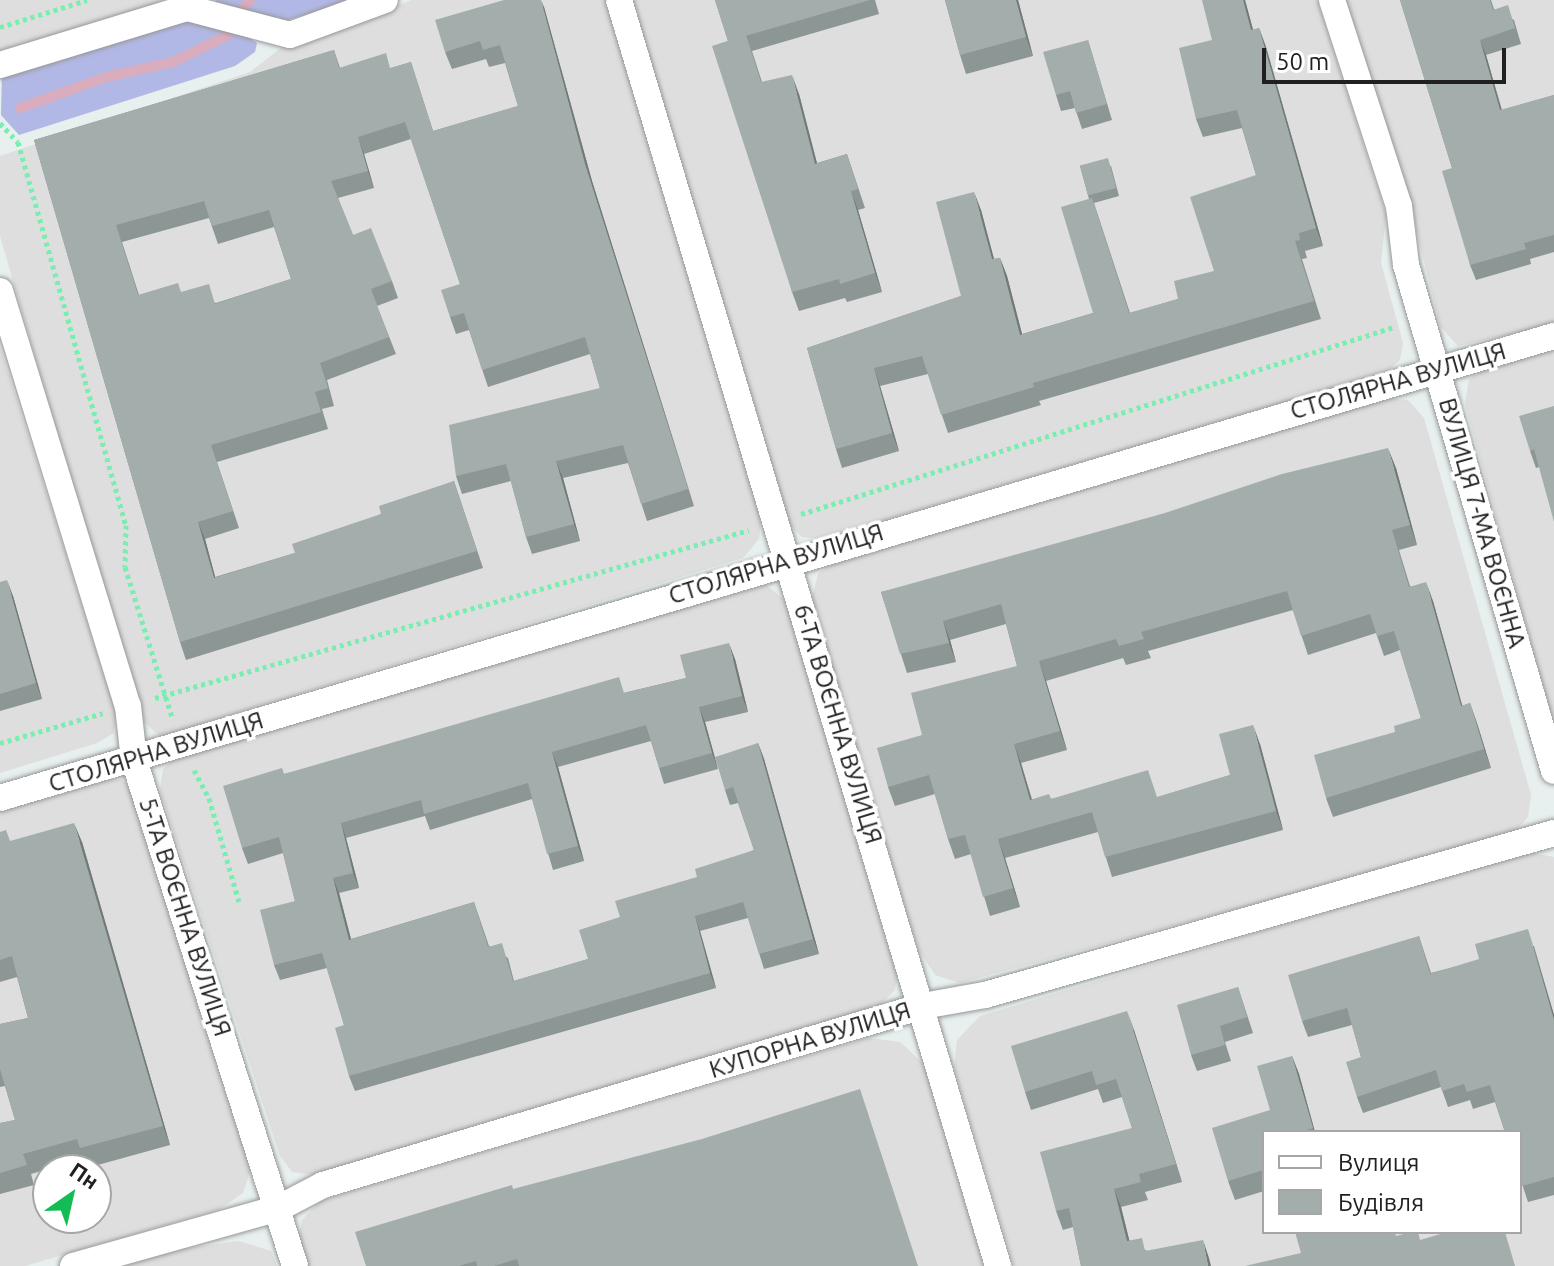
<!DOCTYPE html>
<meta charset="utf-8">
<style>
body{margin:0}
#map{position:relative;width:1554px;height:1266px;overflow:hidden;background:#e7efef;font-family:Ubuntu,sans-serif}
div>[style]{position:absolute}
.residential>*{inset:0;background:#dddedd}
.grass>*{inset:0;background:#b2b8e5}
.stream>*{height:10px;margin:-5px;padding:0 5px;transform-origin:5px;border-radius:5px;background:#d9acbe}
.path>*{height:5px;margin-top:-2.5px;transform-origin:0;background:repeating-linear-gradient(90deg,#7aedb1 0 4px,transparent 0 8px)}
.roads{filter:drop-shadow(0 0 2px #979797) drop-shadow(0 0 2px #979797)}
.street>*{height:26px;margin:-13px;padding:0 13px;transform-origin:13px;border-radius:13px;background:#fff}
.wall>*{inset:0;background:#8c9694}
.shaded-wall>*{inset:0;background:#727a78}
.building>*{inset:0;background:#a3aeac;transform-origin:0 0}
span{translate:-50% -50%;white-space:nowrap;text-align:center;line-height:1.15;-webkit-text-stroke:7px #fff;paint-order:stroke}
.street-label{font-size:24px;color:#202020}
.legend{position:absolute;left:1262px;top:1130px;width:260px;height:104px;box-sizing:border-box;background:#fff;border:2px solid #a6a6a6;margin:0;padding:10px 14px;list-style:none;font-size:24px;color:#202020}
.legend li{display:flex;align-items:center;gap:16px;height:40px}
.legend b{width:40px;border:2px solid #a6a6a6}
.north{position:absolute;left:32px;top:1154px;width:80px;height:80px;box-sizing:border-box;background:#fff;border:2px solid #a6a6a6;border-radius:50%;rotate:34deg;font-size:22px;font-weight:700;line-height:32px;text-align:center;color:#202020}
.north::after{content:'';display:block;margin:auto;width:28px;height:36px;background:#13bd53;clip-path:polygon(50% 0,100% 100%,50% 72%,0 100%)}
.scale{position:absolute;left:1262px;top:48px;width:244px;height:36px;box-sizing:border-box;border:4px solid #202020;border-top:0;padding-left:10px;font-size:24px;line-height:28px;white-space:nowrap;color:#202020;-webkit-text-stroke:6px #fff;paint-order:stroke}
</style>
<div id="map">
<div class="residential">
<div style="clip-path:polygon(0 0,180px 0,0 57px)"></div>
<div style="clip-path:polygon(412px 0,608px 0,761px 515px,759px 539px,743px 558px,160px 736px,141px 720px,0 236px,0 156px,250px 72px,281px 48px)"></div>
<div style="clip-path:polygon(631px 0,1317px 0,1386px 215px,1381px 263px,1403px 343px,1400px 360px,1387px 372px,819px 539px,802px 537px,790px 525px)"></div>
<div style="clip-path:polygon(1344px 0,1554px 0,1554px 324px,1458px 346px,1440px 326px,1413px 217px)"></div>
<div style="clip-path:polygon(0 347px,116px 713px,114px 733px,97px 743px,0 773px)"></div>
<div style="clip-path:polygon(1554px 348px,1554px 725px,1465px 404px,1469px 379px,1491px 365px)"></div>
<div style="clip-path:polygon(1386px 398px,1408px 400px,1424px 418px,1531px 795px,1528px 817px,1513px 834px,960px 983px,935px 975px,918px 949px,812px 599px,818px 574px,836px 561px)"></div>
<div style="clip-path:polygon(766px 585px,786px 601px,898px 971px,895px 990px,879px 1006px,313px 1175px,292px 1172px,280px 1156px,160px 790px,163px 769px,180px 753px)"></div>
<div style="clip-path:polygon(evenodd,107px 780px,122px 780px,133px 790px,252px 1166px,243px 1193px,220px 1209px,25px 1266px,0 1266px,0 811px,107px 780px,48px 1170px,96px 1170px,96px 1218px,48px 1218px,48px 1170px)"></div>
<div style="clip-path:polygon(evenodd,1528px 852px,1554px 857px,1554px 1266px,1014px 1266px,954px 1067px,957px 1040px,980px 1016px,1528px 852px,1264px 1132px,1520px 1132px,1520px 1232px,1264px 1232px,1264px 1132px)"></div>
<div style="clip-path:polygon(869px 1038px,900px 1042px,929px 1069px,986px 1266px,306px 1266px,299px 1237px,302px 1220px,320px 1201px)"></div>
<div style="clip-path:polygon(239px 1241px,271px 1251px,277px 1266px,105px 1266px,151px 1253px)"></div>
</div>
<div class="grass">
<div style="clip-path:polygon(216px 0,356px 0,274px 24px,214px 5px)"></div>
<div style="clip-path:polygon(186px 16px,239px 31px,257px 43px,255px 52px,235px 66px,19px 135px,1px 115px,2px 71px)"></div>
</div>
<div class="stream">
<div style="left:244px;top:7px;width:9px;rotate:-49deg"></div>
<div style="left:20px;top:108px;width:91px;rotate:-19.8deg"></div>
<div style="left:106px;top:77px;width:69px;rotate:-12.6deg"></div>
<div style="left:173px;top:62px;width:61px;rotate:-26.1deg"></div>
</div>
<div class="path">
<div style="left:0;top:27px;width:91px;rotate:-17.2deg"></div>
<div style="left:0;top:123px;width:26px;rotate:47deg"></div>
<div style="left:18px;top:142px;width:398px;rotate:74.3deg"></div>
<div style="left:126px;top:525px;width:42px;rotate:91.4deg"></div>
<div style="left:125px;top:567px;width:157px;rotate:72.6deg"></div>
<div style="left:801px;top:514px;width:622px;rotate:-17.5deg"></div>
<div style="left:155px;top:698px;width:617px;rotate:-15.79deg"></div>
<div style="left:0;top:743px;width:107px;rotate:-16.2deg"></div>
<div style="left:194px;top:770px;width:32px;rotate:62deg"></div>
<div style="left:209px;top:798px;width:108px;rotate:73.9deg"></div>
</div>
<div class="roads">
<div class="street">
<div style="left:619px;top:0;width:1322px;rotate:73.33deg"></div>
<div style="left:1332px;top:0;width:217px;rotate:72deg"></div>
<div style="left:1399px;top:206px;width:59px;rotate:83.2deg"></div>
<div style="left:1406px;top:265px;width:527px;rotate:73.7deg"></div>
<div style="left:0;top:65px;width:195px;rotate:-17deg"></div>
<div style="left:187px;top:8px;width:106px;rotate:14.7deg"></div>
<div style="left:290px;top:35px;width:101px;rotate:-20.2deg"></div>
<div style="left:0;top:291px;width:434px;rotate:72.9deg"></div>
<div style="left:128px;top:706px;width:54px;rotate:83.7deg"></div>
<div style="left:134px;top:760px;width:531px;rotate:72.35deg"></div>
<div style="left:0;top:798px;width:1621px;rotate:-16.56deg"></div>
<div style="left:73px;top:1266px;width:214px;rotate:-15.7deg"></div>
<div style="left:279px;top:1208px;width:50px;rotate:-27.6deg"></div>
<div style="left:323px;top:1185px;width:626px;rotate:-16.61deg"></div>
<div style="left:923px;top:1006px;width:63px;rotate:-10.1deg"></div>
<div style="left:985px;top:995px;width:592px;rotate:-15.89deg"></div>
</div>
</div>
<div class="wall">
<div style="clip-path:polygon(715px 0,875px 0,879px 14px,752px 51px,762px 82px,799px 94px,817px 163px,847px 154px,865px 208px,858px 210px,882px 292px,847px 302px,845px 298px,799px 311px,792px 292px,728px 41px)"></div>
<div style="clip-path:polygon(945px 0,1018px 0,1033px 56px,966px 74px,960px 55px)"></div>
<div style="clip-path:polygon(1245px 0,1253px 30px,1259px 28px,1266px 47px,1323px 246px,1305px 251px,1307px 258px,1302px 259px,1321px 319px,1039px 401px,1041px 405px,948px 433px,928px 374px,880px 386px,899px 451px,842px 468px,836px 449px,807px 348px,961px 296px,981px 210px,994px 259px,1000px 258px,1007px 276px,1022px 334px,1093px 313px,1089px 199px,1080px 166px,1111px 166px,1119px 196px,1094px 203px,1130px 313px,1178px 299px,1214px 271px,1256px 175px,1242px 128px,1203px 137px,1196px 119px,1212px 40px)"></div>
<div style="clip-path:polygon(1400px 0,1491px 0,1494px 9px,1514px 20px,1521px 44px,1486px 55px,1502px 110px,1554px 95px,1554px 252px,1530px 259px,1531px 264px,1476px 280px,1470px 265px,1452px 168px)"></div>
<div style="clip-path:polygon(evenodd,544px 7px,592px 181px,694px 506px,647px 521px,628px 463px,563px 478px,580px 541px,532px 554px,526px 537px,511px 481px,462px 494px,456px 476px,600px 388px,590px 354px,488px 387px,469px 330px,456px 334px,450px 317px,460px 284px,411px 139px,364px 154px,374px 188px,338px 198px,353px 235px,392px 281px,398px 298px,377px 306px,396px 354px,327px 380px,334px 406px,322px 409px,328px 429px,217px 462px,239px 528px,205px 539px,215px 577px,295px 553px,454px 481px,483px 568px,186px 660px,180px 642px,34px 140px,334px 50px,340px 68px,391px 68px,411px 62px,433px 131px,518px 106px,505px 63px,489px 67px,486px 59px,452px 69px,445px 52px,544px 7px,209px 218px,218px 244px,274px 227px,291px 279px,216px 303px,181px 292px,139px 295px,122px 242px,209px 218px)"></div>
<div style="clip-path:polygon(1088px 40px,1112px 120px,1082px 129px,1075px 108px,1061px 111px,1056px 95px)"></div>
<div style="clip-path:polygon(1554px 406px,1539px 467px,1536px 468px,1530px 451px)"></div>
<div style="clip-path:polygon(1396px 468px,1417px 545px,1399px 550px,1410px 586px,1433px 601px,1462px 706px,1470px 703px,1491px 768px,1333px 817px,1326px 798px,1395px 732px,1421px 718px,1400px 650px,1384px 656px,1376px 633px,1308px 655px,1293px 610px,1148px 651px,1151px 658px,1126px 665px,1123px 658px,1046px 681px,1067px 750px,1021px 763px,1032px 799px,1158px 797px,1230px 775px,1260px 744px,1283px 830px,1112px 877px,1098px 832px,1005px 858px,1020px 907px,990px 916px,971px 854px,955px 859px,948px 839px,935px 794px,895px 806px,888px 787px,922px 735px,1017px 666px,1006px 624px,950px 640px,956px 662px,907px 673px,881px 592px)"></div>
<div style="clip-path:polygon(0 582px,13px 596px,42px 699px,0 711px)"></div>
<div style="clip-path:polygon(735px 659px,748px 712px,705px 722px,718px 769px,664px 784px,651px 741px,558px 767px,584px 861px,553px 870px,532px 799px,430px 830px,425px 816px,346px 838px,359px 888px,339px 893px,351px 939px,474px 902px,489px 946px,508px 958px,514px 981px,588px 959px,620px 917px,697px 877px,754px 850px,738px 803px,730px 805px,725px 790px,758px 743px,764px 759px,819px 954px,764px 969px,748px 918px,700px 931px,716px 988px,355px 1091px,349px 1076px,344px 1025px,327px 968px,280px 980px,274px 965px,295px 901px,283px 853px,248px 864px,242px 848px,284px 774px,686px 678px)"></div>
<div style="clip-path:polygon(0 832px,10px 841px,82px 842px,170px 1145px,87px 1168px,83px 1159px,31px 1174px,34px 1185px,0 1194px,0 1123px,15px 1120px,5px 1086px,0 1087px,0 1024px,28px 1018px,17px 977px,0 982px)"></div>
<div style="clip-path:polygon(1419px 936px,1431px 973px,1534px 946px,1554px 1015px,1554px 1195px,1528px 1202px,1495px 1102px,1473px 1109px,1470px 1100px,1448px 1107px,1441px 1087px,1363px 1113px,1357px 1097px,1361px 1057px,1352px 1025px,1308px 1037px,1302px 1021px)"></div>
<div style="clip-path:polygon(1238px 987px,1253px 1033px,1225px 1042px,1231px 1061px,1197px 1071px,1191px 1055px)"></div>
<div style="clip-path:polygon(1134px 1030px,1182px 1182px,1145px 1192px,1148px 1200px,1121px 1207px,1129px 1240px,1147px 1251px,1209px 1258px,1081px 1266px,1073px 1227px,1063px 1230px,1056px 1211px,1132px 1128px,1122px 1097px,1103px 1103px,1098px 1089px,1031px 1110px,1025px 1092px)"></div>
<div style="clip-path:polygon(1292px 1056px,1299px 1074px,1315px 1132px,1264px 1132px,1264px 1191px,1235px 1200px,1228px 1181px,1270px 1110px)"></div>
<div style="clip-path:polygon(513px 1189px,919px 1266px,366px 1266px)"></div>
</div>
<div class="shaded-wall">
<div style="clip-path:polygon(541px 0,544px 7px,592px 181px,694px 506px,585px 164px)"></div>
<div style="clip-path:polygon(1016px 0,1018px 0,1033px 56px,1026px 37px)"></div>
<div style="clip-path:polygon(1243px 0,1245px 0,1258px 48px,1251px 30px)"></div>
<div style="clip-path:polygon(1259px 28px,1266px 47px,1323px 246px,1316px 228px)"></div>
<div style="clip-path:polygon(1480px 40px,1486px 55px,1506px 126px,1500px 110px)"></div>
<div style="clip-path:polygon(792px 75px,799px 94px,822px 183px,815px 164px)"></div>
<div style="clip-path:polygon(358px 137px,364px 154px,374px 188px,368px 171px)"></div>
<div style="clip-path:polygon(851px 191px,858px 210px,882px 292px,875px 273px)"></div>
<div style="clip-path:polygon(974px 192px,981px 210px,999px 278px,992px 259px)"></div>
<div style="clip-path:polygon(1000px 258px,1007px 276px,1027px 353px,1020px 335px)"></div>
<div style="clip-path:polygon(874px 368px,880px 386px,899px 451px,892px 433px)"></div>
<div style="clip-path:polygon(1388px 448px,1396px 468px,1417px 545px,1410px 525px)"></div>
<div style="clip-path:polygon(556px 461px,563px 478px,580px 541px,574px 524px)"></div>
<div style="clip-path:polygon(198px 522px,205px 539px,220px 595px,214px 578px)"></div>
<div style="clip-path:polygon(7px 580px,13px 596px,42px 699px,36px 683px)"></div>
<div style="clip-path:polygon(1426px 582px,1433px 601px,1468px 726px,1461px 706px)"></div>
<div style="clip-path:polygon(943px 621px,950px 640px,956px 662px,949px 643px)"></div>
<div style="clip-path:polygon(729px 643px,735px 659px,748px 712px,742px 696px)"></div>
<div style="clip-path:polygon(1039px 661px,1046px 681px,1067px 750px,1060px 731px)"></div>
<div style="clip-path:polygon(1470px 703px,1477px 723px,1491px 768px,1484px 749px)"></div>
<div style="clip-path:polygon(699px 707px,705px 722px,718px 769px,712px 753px)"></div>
<div style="clip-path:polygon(1253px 725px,1260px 744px,1283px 830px,1276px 811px)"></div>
<div style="clip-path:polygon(758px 743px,764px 759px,819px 954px,813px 939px)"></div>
<div style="clip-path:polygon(1014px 744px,1021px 763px,1037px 819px,1030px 800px)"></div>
<div style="clip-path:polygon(552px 752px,558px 767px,584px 861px,578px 846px)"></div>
<div style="clip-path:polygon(74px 823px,82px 842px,170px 1145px,163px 1126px)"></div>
<div style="clip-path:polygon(341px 823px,346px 838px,359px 888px,353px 873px)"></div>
<div style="clip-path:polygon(998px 839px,1005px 858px,1020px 907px,1013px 888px)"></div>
<div style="clip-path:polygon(333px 878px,339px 893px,355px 955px,349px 940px)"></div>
<div style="clip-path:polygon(695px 916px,700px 931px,716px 988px,710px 973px)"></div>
<div style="clip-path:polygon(1528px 929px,1554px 1015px,1554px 1020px)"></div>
<div style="clip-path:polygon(1127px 1011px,1134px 1030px,1182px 1182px,1176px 1164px)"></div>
<div style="clip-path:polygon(1292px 1056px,1299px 1074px,1315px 1132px,1314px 1132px,1313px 1128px)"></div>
<div style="clip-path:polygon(1114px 1189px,1121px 1207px,1134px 1259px,1127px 1241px)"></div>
<div style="clip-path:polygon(1203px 1240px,1209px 1258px,1211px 1266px,1208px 1266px)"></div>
</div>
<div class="building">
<div style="clip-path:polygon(evenodd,504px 0,541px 0,585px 164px,688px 489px,641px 504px,623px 445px,556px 461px,574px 524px,526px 537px,506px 464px,456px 476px,449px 425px,600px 388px,585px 337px,482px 370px,464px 313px,450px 317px,441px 290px,460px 284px,405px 122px,358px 137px,368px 171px,331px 181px,353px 235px,371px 228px,392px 281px,371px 289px,389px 337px,320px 363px,328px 388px,315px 392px,321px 412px,211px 445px,233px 511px,198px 522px,214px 578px,295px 553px,292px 544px,381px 514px,379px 506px,454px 481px,477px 551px,180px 642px,34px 140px,334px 50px,339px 68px,386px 53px,390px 68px,411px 62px,433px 131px,518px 106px,500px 45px,483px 50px,480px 41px,445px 52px,435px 20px,504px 0,204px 201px,212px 226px,269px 210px,291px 279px,215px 304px,209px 284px,181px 292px,178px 283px,138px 295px,116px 225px,204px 201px)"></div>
<div style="clip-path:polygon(715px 0,870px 0,728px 41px)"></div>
<div style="clip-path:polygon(945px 0,1016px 0,1026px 37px,960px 55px)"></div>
<div style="clip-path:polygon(1202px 0,1243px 0,1251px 30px,1259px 28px,1316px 228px,1299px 233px,1300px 240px,1295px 241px,1314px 301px,1033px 383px,1034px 387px,941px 415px,922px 356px,874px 368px,892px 433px,836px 449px,807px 348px,961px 296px,936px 202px,974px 192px,992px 259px,1000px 258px,1020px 335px,1093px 313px,1061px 207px,1092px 198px,1129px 313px,1178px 299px,1174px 281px,1214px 271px,1190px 197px,1256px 175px,1237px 110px,1196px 119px,1179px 48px,1212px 40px)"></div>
<div style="clip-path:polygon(1400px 0,1490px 0,1493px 10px,1508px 5px,1515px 28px,1480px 40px,1500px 110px,1554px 95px,1554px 235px,1524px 243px,1526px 249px,1470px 265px,1442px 171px,1452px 168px)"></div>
<div style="clip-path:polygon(746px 35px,761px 82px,792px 75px,815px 164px,847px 154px,858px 189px,851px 191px,875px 273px,840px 284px,839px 279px,792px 292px,712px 46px)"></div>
<div style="clip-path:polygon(1088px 40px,1107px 104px,1076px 113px,1070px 91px,1056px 95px,1043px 52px)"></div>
<div style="left:1108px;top:158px;width:31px;height:29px;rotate:75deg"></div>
<div style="clip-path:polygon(1554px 406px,1554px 522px,1534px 449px,1530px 451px,1519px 416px)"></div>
<div style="clip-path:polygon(1388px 448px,1410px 525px,1392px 530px,1409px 587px,1426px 582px,1461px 706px,1470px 703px,1484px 749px,1326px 798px,1314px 755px,1395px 732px,1394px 726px,1421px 718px,1394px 631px,1377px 636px,1370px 614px,1301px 636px,1287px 591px,1141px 632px,1144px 639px,1119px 646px,1116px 639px,1039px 661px,1060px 731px,1014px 744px,1030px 800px,1049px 794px,1051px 799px,1148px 770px,1157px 797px,1230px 775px,1219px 734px,1253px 725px,1276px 811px,1105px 857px,1092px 812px,998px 839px,1013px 888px,983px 897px,965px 835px,948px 839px,929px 775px,888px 787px,877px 748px,922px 735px,911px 693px,1017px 666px,1001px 604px,943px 621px,949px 643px,900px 654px,881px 592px,1165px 513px,1282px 474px)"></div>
<div style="clip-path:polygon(7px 580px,36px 683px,0 694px,0 582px)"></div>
<div style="clip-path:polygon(729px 643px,742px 696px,699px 707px,712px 753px,659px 768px,646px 725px,552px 752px,578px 846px,547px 854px,528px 783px,424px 814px,421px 800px,341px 823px,353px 873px,333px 878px,349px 940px,474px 902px,488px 947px,502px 943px,513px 981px,588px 959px,579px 930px,620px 917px,615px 901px,697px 877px,695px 869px,754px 850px,733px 787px,725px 790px,715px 757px,758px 743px,813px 939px,759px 954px,743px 902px,695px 916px,710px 973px,349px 1076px,335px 1028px,344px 1025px,322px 953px,274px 965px,260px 910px,295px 901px,279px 837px,242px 848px,223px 786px,282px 768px,284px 774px,619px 677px,624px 693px,686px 678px,680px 655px)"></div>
<div style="clip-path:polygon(74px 823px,163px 1126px,80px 1148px,77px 1139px,23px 1154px,27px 1165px,0 1173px,0 1123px,15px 1120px,0 1069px,0 1024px,28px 1018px,12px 956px,0 960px,0 832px,6px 830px,10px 841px)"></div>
<div style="clip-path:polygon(1528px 929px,1554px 1020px,1554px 1177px,1522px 1186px,1520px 1178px,1520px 1132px,1505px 1132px,1490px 1085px,1467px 1092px,1464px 1084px,1442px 1091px,1436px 1070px,1357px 1097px,1346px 1062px,1361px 1057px,1347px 1008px,1302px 1021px,1288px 975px,1419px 936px,1430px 974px,1479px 959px,1475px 944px)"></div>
<div style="clip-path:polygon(1238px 987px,1247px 1017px,1220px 1026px,1225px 1045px,1191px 1055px,1177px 1005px)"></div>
<div style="clip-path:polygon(1127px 1011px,1176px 1164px,1139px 1174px,1141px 1182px,1114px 1189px,1127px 1241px,1142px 1238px,1145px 1251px,1203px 1240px,1208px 1266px,1081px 1266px,1069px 1208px,1056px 1211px,1040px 1152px,1132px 1128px,1116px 1079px,1096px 1085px,1092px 1071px,1025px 1092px,1011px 1046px)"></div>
<div style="clip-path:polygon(1292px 1056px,1313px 1128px,1299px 1132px,1264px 1132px,1264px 1170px,1228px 1181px,1212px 1128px,1270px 1110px,1257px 1066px)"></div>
<div style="clip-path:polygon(860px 1089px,918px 1266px,519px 1266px,517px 1259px,494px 1266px,477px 1266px,476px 1261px,459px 1266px,366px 1266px,355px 1232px,512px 1185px,513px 1189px,702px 1139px)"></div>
<div style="clip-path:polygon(1295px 1232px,1395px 1232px,1396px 1236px,1411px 1232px,1418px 1232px,1420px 1240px,1447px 1232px,1505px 1232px,1515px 1266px,1245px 1266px,1301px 1253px)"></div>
</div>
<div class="street-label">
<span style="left:1398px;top:381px;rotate:-16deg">СТОЛЯРНА ВУЛИЦЯ</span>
<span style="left:1482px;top:523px;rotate:74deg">ВУЛИЦЯ 7-МА ВОЄННА</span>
<span style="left:776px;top:564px;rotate:-17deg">СТОЛЯРНА ВУЛИЦЯ</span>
<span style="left:838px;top:724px;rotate:73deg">6-ТА ВОЄННА ВУЛИЦЯ</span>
<span style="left:156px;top:752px;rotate:-17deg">СТОЛЯРНА ВУЛИЦЯ</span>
<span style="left:185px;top:917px;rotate:72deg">5-ТА ВОЄННА ВУЛИЦЯ</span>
<span style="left:810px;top:1040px;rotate:-17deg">КУПОРНА ВУЛИЦЯ</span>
</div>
<ul class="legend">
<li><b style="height:10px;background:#fff"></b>Вулиця</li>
<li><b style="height:22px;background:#a3aeac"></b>Будівля</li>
</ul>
<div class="north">Пн</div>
<div class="scale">50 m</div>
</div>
